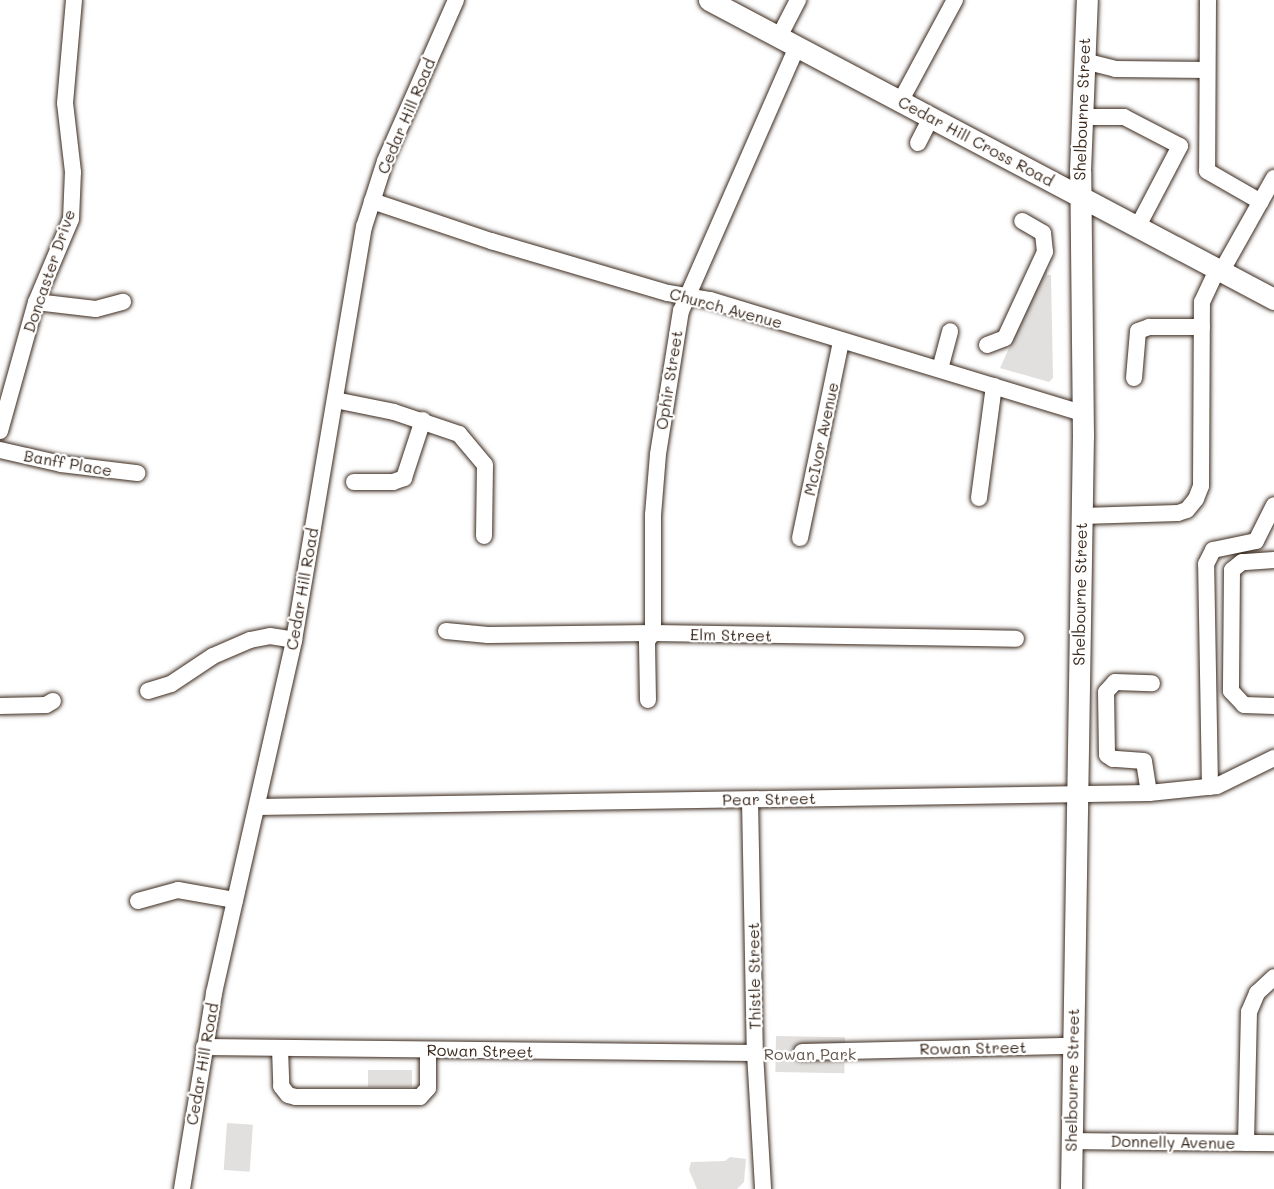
<!DOCTYPE html>
<style>
body{margin:0}
#map{position:relative;width:1274px;height:1189px;overflow:hidden;background:#fff;font-family:Mali,sans-serif}
div>[style]{position:absolute}
.green>*{inset:0;background:#e2e0de;transform-origin:0 0}
.roads{filter:drop-shadow(0 0 2px #3b2a1e) drop-shadow(0 0 2px #3b2a1e)}
.minor>*{height:16px;margin:-8px;padding:0 8px;transform-origin:8px;border-radius:8px;background:#fff}
.major>*{height:21px;margin:-10.5px;padding:0 10.5px;transform-origin:10.5px;border-radius:10.5px;background:#fff}
span{translate:-50% -50%;white-space:nowrap;text-align:center;line-height:1.15;-webkit-text-stroke:4.5px #fff;paint-order:stroke}
.street-label{font-size:16px;color:#3b2a1e}
.park-label{font-size:16px;color:#65584e}
</style>
<div id="map">
<div class="green">
<div style="clip-path:polygon(1047px 264px,1047px 275px,1051px 275px,1053px 378px,1049px 382px,1000px 368px)"></div>
<div style="left:776px;top:1036px;width:69px;height:36px;rotate:1deg"></div>
<div style="left:368px;top:1070px;width:44px;height:17px"></div>
<div style="left:227px;top:1123px;width:26px;height:47px;rotate:4deg"></div>
<div style="clip-path:polygon(730px 1157px,746px 1159px,744px 1182px,737px 1189px,697px 1189px,689px 1170px,691px 1162px,725px 1161px)"></div>
</div>
<div class="roads">
<div class="minor">
<div style="left:1208px;top:0;width:171px;rotate:90.3deg"></div>
<div style="left:1207px;top:171px;width:62px;rotate:29.9deg"></div>
<div style="left:779px;top:37px;width:42px;rotate:-62.8deg"></div>
<div style="left:1084px;top:61px;width:32px;rotate:14deg"></div>
<div style="left:1115px;top:69px;width:92px;rotate:0.6deg"></div>
<div style="left:900px;top:102px;width:116px;rotate:-61.7deg"></div>
<div style="left:1082px;top:117px;width:42px"></div>
<div style="left:1124px;top:117px;width:63px;rotate:27.4deg"></div>
<div style="left:1180px;top:146px;width:90px;rotate:117.7deg"></div>
<div style="left:918px;top:143px;width:28px;rotate:-63deg"></div>
<div style="left:372px;top:201px;width:126px;rotate:18.6deg"></div>
<div style="left:491px;top:241px;width:184px;rotate:16.4deg"></div>
<div style="left:668px;top:293px;width:43px;rotate:9.5deg"></div>
<div style="left:710px;top:300px;width:389px;rotate:16.9deg"></div>
<div style="left:1221px;top:272px;width:108px;rotate:-60.6deg"></div>
<div style="left:36px;top:302px;width:60px;rotate:6.7deg"></div>
<div style="left:96px;top:309px;width:28px;rotate:-15deg"></div>
<div style="left:987px;top:345px;width:19px;rotate:-21deg"></div>
<div style="left:1005px;top:338px;width:95px;rotate:-65.1deg"></div>
<div style="left:1045px;top:252px;width:19px;rotate:-96deg"></div>
<div style="left:1043px;top:233px;width:24px;rotate:-150deg"></div>
<div style="left:940px;top:369px;width:39px;rotate:-75deg"></div>
<div style="left:1134px;top:378px;width:47px;rotate:-85.1deg"></div>
<div style="left:1138px;top:331px;width:12px;rotate:-20deg"></div>
<div style="left:1149px;top:327px;width:53px"></div>
<div style="left:335px;top:400px;width:60px;rotate:11.5deg"></div>
<div style="left:394px;top:412px;width:69px;rotate:18.7deg"></div>
<div style="left:459px;top:434px;width:40px;rotate:50deg"></div>
<div style="left:485px;top:465px;width:71px;rotate:90.8deg"></div>
<div style="left:0;top:431px;width:134px;rotate:-74.4deg"></div>
<div style="left:36px;top:302px;width:90px;rotate:-67.1deg"></div>
<div style="left:71px;top:219px;width:47px;rotate:-87.6deg"></div>
<div style="left:73px;top:172px;width:69px;rotate:-96.6deg"></div>
<div style="left:65px;top:103px;width:103px;rotate:-85deg"></div>
<div style="left:0;top:450px;width:63px;rotate:12.9deg"></div>
<div style="left:61px;top:464px;width:77px;rotate:6.8deg"></div>
<div style="left:354px;top:482px;width:39px"></div>
<div style="left:393px;top:482px;width:12px;rotate:-20deg"></div>
<div style="left:404px;top:478px;width:61px;rotate:-71.9deg"></div>
<div style="left:979px;top:498px;width:113px;rotate:-82.4deg"></div>
<div style="left:1082px;top:516px;width:96px;rotate:-1.8deg"></div>
<div style="left:1178px;top:513px;width:9px;rotate:-18deg"></div>
<div style="left:1187px;top:510px;width:14px;rotate:-51deg"></div>
<div style="left:1196px;top:499px;width:14px;rotate:-69deg"></div>
<div style="left:1201px;top:486px;width:184px;rotate:-89.7deg"></div>
<div style="left:1202px;top:302px;width:35px;rotate:-65deg"></div>
<div style="left:800px;top:538px;width:201px;rotate:-78.2deg"></div>
<div style="left:1274px;top:560px;width:32px;rotate:176deg"></div>
<div style="left:1242px;top:562px;width:13px;rotate:141deg"></div>
<div style="left:1232px;top:570px;width:121px;rotate:90.5deg"></div>
<div style="left:1231px;top:691px;width:19px;rotate:47deg"></div>
<div style="left:1244px;top:705px;width:30px;rotate:2deg"></div>
<div style="left:446px;top:631px;width:42px;rotate:5.4deg"></div>
<div style="left:488px;top:635px;width:165px;rotate:-0.7deg"></div>
<div style="left:653px;top:633px;width:363px;rotate:0.9deg"></div>
<div style="left:148px;top:691px;width:24px;rotate:-17deg"></div>
<div style="left:171px;top:684px;width:50px;rotate:-33.7deg"></div>
<div style="left:213px;top:656px;width:40px;rotate:-23.4deg"></div>
<div style="left:250px;top:640px;width:20px;rotate:-11deg"></div>
<div style="left:270px;top:636px;width:24px;rotate:9deg"></div>
<div style="left:648px;top:700px;width:59px;rotate:-91deg"></div>
<div style="left:647px;top:641px;width:10px;rotate:-53deg"></div>
<div style="left:653px;top:633px;width:118px;rotate:-90deg"></div>
<div style="left:653px;top:515px;width:61px;rotate:-85.3deg"></div>
<div style="left:658px;top:454px;width:145px;rotate:-80.9deg"></div>
<div style="left:681px;top:311px;width:288px;rotate:-66.3deg"></div>
<div style="left:0;top:706px;width:46px;rotate:-1.2deg"></div>
<div style="left:46px;top:705px;width:8px;rotate:-30deg"></div>
<div style="left:1210px;top:787px;width:223px;rotate:-91deg"></div>
<div style="left:1206px;top:564px;width:16px;rotate:-63deg"></div>
<div style="left:1213px;top:550px;width:44px;rotate:-11.8deg"></div>
<div style="left:1256px;top:541px;width:40px;rotate:-63.4deg"></div>
<div style="left:1149px;top:793px;width:32px;rotate:-99deg"></div>
<div style="left:1144px;top:761px;width:31px;rotate:-176deg"></div>
<div style="left:1113px;top:759px;width:7px;rotate:-146deg"></div>
<div style="left:1107px;top:755px;width:63px;rotate:-90.9deg"></div>
<div style="left:1106px;top:692px;width:13px;rotate:-48deg"></div>
<div style="left:1115px;top:682px;width:37px;rotate:2deg"></div>
<div style="left:750px;top:800px;width:253px;rotate:88.9deg"></div>
<div style="left:755px;top:1053px;width:136px;rotate:86.6deg"></div>
<div style="left:257px;top:807px;width:892px;rotate:-0.9deg"></div>
<div style="left:1149px;top:793px;width:68px;rotate:-5.9deg"></div>
<div style="left:1217px;top:786px;width:64px;rotate:-26.2deg"></div>
<div style="left:138px;top:901px;width:41px;rotate:-15.4deg"></div>
<div style="left:178px;top:890px;width:58px;rotate:10deg"></div>
<div style="left:204px;top:1047px;width:551px;rotate:0.62deg"></div>
<div style="left:280px;top:1048px;width:38px;rotate:88deg"></div>
<div style="left:281px;top:1086px;width:11px;rotate:52deg"></div>
<div style="left:288px;top:1095px;width:8px;rotate:14deg"></div>
<div style="left:296px;top:1097px;width:124px"></div>
<div style="left:420px;top:1097px;width:12px;rotate:-48deg"></div>
<div style="left:428px;top:1088px;width:38px;rotate:-90deg"></div>
<div style="left:802px;top:1052px;width:271px;rotate:-1.3deg"></div>
<div style="left:1072px;top:1141px;width:202px;rotate:0.6deg"></div>
<div style="left:1246px;top:1143px;width:131px;rotate:-88.7deg"></div>
<div style="left:1249px;top:1012px;width:21px;rotate:-67deg"></div>
<div style="left:1257px;top:993px;width:23px;rotate:-43deg"></div>
<div style="left:182px;top:1189px;width:199px;rotate:-80.7deg"></div>
<div style="left:214px;top:993px;width:362px;rotate:-77.2deg"></div>
<div style="left:294px;top:640px;width:419px;rotate:-80.4deg"></div>
<div style="left:364px;top:227px;width:69px;rotate:-72.3deg"></div>
<div style="left:385px;top:161px;width:176px;rotate:-66.2deg"></div>
</div>
<div class="major">
<div style="left:709px;top:0;width:639px;rotate:27.89deg"></div>
<div style="left:1071px;top:1189px;width:753px;rotate:-89.09deg"></div>
<div style="left:1083px;top:436px;width:265px;rotate:-90.6deg"></div>
<div style="left:1080px;top:171px;width:171px;rotate:-87.7deg"></div>
</div>
</div>
<div class="street-label">
<span style="left:1082px;top:109px;rotate:-88deg">Shelbourne Street</span>
<span style="left:406px;top:116px;rotate:-67deg">Cedar Hill Road</span>
<span style="left:976px;top:141px;rotate:28deg">Cedar Hill Cross Road</span>
<span style="left:49px;top:271px;rotate:-71deg">Doncaster Drive</span>
<span style="left:726px;top:308px;rotate:15deg">Church Avenue</span>
<span style="left:669px;top:380px;rotate:-81deg">Ophir Street</span>
<span style="left:821px;top:439px;rotate:-78deg">McIvor Avenue</span>
<span style="left:68px;top:463px;rotate:10deg">Banff Place</span>
<span style="left:302px;top:589px;rotate:-80deg">Cedar Hill Road</span>
<span style="left:1080px;top:594px;rotate:-89deg">Shelbourne Street</span>
<span style="left:731px;top:635px;rotate:1deg">Elm Street</span>
<span style="left:769px;top:799px;rotate:-1deg">Pear Street</span>
<span style="left:754px;top:976px;rotate:-91deg">Thistle Street</span>
<span style="left:973px;top:1048px;rotate:-1deg">Rowan Street</span>
<span style="left:480px;top:1051px;rotate:1deg">Rowan Street</span>
<span style="left:202px;top:1064px;rotate:-80deg">Cedar Hill Road</span>
<span style="left:1072px;top:1080px;rotate:-89deg">Shelbourne Street</span>
<span style="left:1173px;top:1142px;rotate:1deg">Donnelly Avenue</span>
</div>
<div class="park-label">
<span style="left:810px;top:1054px">Rowan Park</span>
</div>
</div>
